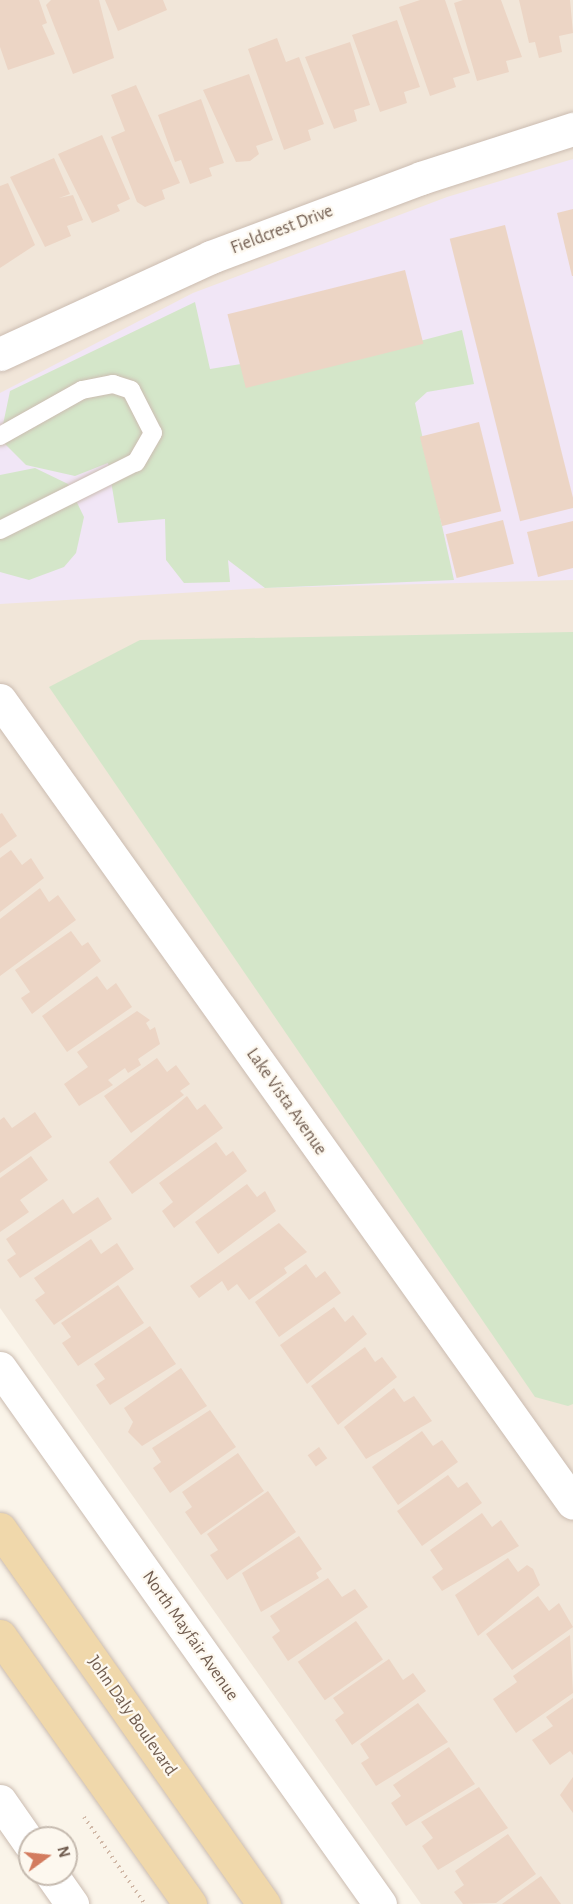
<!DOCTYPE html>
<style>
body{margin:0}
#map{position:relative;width:573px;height:1904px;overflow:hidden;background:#faf4e9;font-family:"Alegreya Sans",sans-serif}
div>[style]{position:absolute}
.residential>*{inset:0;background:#f1e6d9}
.education>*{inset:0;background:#f1e6f6}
.green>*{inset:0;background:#d4e6c9}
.building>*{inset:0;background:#ecd5c5;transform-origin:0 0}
.path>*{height:4px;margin-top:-2px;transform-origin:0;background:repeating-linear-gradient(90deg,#d1b9a8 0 1.5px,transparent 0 6px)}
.roads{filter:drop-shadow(0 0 2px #cbbcb1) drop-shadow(0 0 2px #cbbcb1)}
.lane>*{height:18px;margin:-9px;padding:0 9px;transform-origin:9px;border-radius:9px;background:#fff}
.street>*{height:33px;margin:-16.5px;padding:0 16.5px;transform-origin:16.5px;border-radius:16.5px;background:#fff}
.primary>*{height:33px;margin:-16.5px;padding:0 16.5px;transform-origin:16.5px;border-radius:16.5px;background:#f0d8ab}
span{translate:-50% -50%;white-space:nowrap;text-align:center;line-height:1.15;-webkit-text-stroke:4.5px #fdf8ef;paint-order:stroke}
.street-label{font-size:18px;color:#715d50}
.north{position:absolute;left:18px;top:1826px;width:60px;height:60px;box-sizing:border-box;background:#fdf8ef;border:2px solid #c5baaf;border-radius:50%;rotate:75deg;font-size:16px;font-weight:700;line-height:24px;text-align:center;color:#715d50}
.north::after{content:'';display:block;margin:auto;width:21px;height:27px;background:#d37c5f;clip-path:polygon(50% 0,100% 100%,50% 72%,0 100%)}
</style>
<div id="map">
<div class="residential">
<div style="clip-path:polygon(0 0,573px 0,573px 1904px,421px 1904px,0 1308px)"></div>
</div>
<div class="education">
<div style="clip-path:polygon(573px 159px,573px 580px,265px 588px,0 604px,0 393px,193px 293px,447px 197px)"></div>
</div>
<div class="green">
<div style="clip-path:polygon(195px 302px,210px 369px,241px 364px,247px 386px,462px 330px,474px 384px,427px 392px,415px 403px,454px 580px,265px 588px,228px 560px,230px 582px,184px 583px,166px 560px,165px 519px,118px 523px,108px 463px,75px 476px,26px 465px,0 439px,10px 391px)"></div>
<div style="clip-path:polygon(35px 468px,68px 484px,84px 517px,76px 553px,64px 567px,29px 580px,0 572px,0 475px)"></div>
<div style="clip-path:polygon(573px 632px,573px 1404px,568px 1406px,535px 1397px,49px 687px,140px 640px)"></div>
</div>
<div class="building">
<div style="clip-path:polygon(0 0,39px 0,47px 23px,42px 25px,55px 54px,8px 70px,0 47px)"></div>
<div style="clip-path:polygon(51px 0,99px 0,114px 58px,73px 74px,46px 5px)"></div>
<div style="clip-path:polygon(105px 0,163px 0,167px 10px,118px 31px)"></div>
<div style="clip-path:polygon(420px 0,445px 0,470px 73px,453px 78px,456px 87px,430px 96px,399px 7px)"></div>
<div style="clip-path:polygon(463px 0,501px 0,522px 57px,506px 61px,509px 72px,477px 81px,454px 3px)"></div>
<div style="clip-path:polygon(519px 0,570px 0,573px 33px,559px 36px,562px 52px,539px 58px,535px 42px,529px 43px)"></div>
<div style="clip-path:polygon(397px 20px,420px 87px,404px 92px,407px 103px,380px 112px,352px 35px)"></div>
<div style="clip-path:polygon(277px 38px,286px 62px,299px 57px,324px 124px,308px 130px,311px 140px,284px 150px,248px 49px)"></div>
<div style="clip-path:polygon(350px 42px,370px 105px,354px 110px,357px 121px,334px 129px,305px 57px)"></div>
<div style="clip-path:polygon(249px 74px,273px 140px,256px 146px,259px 154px,250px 161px,236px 162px,203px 90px)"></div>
<div style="clip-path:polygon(136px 85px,180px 183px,162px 190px,165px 199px,145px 207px,137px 202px,111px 137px,125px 131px,111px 95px)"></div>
<div style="clip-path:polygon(201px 99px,224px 163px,209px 168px,212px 176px,190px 184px,181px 160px,175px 162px,158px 115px)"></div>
<div style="clip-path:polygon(102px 135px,130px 199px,117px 205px,120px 211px,92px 223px,58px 154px)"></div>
<div style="clip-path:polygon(54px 158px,70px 194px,59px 198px,73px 195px,83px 220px,67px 226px,71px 236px,45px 247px,10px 177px)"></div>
<div style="clip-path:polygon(8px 183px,35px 245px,0 268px,0 186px)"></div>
<div style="clip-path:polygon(573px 209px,573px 276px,572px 276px,557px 213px)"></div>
<div style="left:505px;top:225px;width:291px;height:57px;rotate:76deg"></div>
<div style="left:405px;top:270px;width:76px;height:183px;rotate:76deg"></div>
<div style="left:479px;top:422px;width:92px;height:61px;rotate:76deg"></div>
<div style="left:503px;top:520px;width:45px;height:59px;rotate:76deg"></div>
<div style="clip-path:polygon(573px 521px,573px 568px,538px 577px,527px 532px)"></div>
<div style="clip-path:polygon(2px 813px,17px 836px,0 848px,0 814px)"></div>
<div style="clip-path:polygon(11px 850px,22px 865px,31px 858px,44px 878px,0 912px,0 858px)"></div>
<div style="clip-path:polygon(40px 888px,49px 902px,58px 895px,76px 920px,0 976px,0 919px)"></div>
<div style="clip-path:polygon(71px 931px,82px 946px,88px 942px,101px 961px,32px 1014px,21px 998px,30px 992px,15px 970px)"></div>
<div style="clip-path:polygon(97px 976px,107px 990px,116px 983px,132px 1007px,67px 1052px,42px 1016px)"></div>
<div style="clip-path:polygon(137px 1011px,150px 1020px,146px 1023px,150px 1030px,155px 1027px,160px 1044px,138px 1059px,141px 1065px,128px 1073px,125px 1068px,108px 1080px,113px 1085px,79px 1106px,64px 1084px,88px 1067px,77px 1052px)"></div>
<div style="clip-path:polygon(157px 1058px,167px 1072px,176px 1065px,190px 1084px,180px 1091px,184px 1095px,131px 1133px,104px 1096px)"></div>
<div style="clip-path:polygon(187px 1096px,197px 1110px,205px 1104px,223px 1128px,132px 1194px,109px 1162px)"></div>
<div style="clip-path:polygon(35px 1112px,52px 1137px,0 1173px,0 1120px,4px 1117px,12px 1128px)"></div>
<div style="clip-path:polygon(216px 1142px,226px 1156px,233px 1151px,247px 1171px,174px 1228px,162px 1211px,173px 1202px,159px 1183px)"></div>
<div style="clip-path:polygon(31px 1156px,48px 1180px,20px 1200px,29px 1212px,0 1232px,0 1178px)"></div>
<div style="clip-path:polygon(247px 1184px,257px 1197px,265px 1191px,276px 1211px,218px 1254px,195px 1222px)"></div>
<div style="clip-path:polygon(98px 1197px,112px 1219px,20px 1278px,7px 1260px,16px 1254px,6px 1239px,63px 1199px,73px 1214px)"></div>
<div style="clip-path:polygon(279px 1223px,307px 1252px,284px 1268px,287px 1273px,249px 1300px,237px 1284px,228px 1291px,222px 1281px,199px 1298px,190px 1286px)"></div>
<div style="clip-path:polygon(91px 1239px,101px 1254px,117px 1243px,134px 1269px,54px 1325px,35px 1300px,45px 1293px,34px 1278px)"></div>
<div style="clip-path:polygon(306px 1264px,316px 1278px,325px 1271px,341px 1293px,279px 1337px,255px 1302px)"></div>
<div style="clip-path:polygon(118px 1285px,144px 1323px,78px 1366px,62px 1343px,71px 1337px,61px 1323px)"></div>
<div style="clip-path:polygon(334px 1307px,345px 1322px,353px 1315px,367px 1334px,307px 1384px,280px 1345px)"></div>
<div style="clip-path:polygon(150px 1326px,176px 1364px,110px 1405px,96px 1385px,105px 1379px,94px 1364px)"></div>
<div style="clip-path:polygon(365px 1347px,375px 1362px,382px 1357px,397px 1377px,338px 1425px,311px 1386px)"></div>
<div style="clip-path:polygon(181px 1368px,207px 1406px,142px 1446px,128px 1432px,133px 1422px,124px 1408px)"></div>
<div style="clip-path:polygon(394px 1388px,404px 1402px,414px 1396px,432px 1421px,366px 1459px,344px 1427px)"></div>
<div style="clip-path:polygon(210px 1410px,236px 1447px,170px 1493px,153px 1468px,161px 1462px,152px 1448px)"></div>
<div style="clip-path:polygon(422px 1431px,433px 1446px,442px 1440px,458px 1462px,398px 1505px,372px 1467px)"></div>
<div style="left:319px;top:1447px;width:14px;height:14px;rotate:54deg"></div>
<div style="clip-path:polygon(238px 1453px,264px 1491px,201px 1535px,185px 1512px,192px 1507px,182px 1492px)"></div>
<div style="clip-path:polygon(448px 1475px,458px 1488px,467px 1482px,482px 1503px,422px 1546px,397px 1511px)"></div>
<div style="clip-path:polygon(268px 1491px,296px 1532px,227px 1580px,210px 1555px,218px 1550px,207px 1534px)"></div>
<div style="clip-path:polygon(482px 1513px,492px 1527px,501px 1520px,519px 1546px,442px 1591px,432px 1577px,443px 1569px,430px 1550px)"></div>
<div style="clip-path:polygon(299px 1536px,322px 1569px,316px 1573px,319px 1578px,261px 1612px,242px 1573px)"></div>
<div style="clip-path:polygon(508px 1558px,518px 1572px,527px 1565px,533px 1569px,540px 1585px,478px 1636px,455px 1595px)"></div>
<div style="clip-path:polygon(328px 1578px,342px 1597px,355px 1589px,368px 1607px,288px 1661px,272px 1637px,280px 1631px,270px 1616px)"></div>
<div style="clip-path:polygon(538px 1596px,549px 1611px,559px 1603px,573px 1627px,512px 1670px,486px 1634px)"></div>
<div style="left:356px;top:1621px;width:47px;height:71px;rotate:55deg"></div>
<div style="clip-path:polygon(570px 1635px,573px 1693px,516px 1733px,493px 1699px,517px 1682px,513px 1676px)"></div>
<div style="clip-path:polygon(389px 1659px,403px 1680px,413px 1673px,426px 1691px,352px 1745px,335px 1720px,344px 1713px,333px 1698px)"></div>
<div style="clip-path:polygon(573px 1698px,573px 1755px,570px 1751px,550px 1765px,532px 1740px,553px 1726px,546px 1717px)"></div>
<div style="clip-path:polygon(418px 1703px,448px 1742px,376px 1786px,361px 1763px,369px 1758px,360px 1744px)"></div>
<div style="clip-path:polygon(449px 1747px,475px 1784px,406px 1826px,391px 1803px,401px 1796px,393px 1785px)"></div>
<div style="clip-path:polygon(573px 1777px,573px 1813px,560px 1795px)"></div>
<div style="clip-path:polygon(479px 1787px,508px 1828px,438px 1870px,422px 1846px,433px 1838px,421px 1822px)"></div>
<div style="clip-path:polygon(508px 1834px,536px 1874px,496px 1903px,463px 1904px,454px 1892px,464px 1885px,455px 1871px)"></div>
<div style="clip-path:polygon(541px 1876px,561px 1904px,502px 1904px)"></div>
</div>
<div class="path">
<div style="left:84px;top:1817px;width:106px;rotate:55deg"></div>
</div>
<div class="roads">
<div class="lane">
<div style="left:0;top:436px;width:94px;rotate:-29.3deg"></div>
<div style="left:82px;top:390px;width:32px;rotate:-11deg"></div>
<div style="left:113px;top:384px;width:19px;rotate:18deg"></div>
<div style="left:131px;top:390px;width:48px;rotate:62.9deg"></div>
<div style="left:153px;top:433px;width:34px;rotate:120deg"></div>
<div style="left:136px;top:462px;width:152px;rotate:153.4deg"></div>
</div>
<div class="street">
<div style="left:0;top:354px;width:232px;rotate:-24.7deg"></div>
<div style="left:211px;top:257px;width:224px;rotate:-20.6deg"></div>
<div style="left:421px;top:178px;width:160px;rotate:-17.9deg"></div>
<div style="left:0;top:700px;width:986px;rotate:54.49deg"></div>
<div style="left:0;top:1368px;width:657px;rotate:54.67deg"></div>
<div style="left:0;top:1801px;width:52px;rotate:55.1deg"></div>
<div style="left:51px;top:1874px;width:37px;rotate:55deg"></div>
</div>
<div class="primary">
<div style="left:0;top:1529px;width:459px;rotate:54.9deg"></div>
<div style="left:0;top:1636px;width:329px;rotate:54.7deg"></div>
</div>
</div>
<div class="street-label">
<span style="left:282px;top:230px;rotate:-21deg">Fieldcrest Drive</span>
<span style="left:286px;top:1102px;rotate:55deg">Lake Vista Avenue</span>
<span style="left:190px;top:1636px;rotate:55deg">North Mayfair Avenue</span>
<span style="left:132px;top:1716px;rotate:55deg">John Daly Boulevard</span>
</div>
<div class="north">N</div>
</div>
